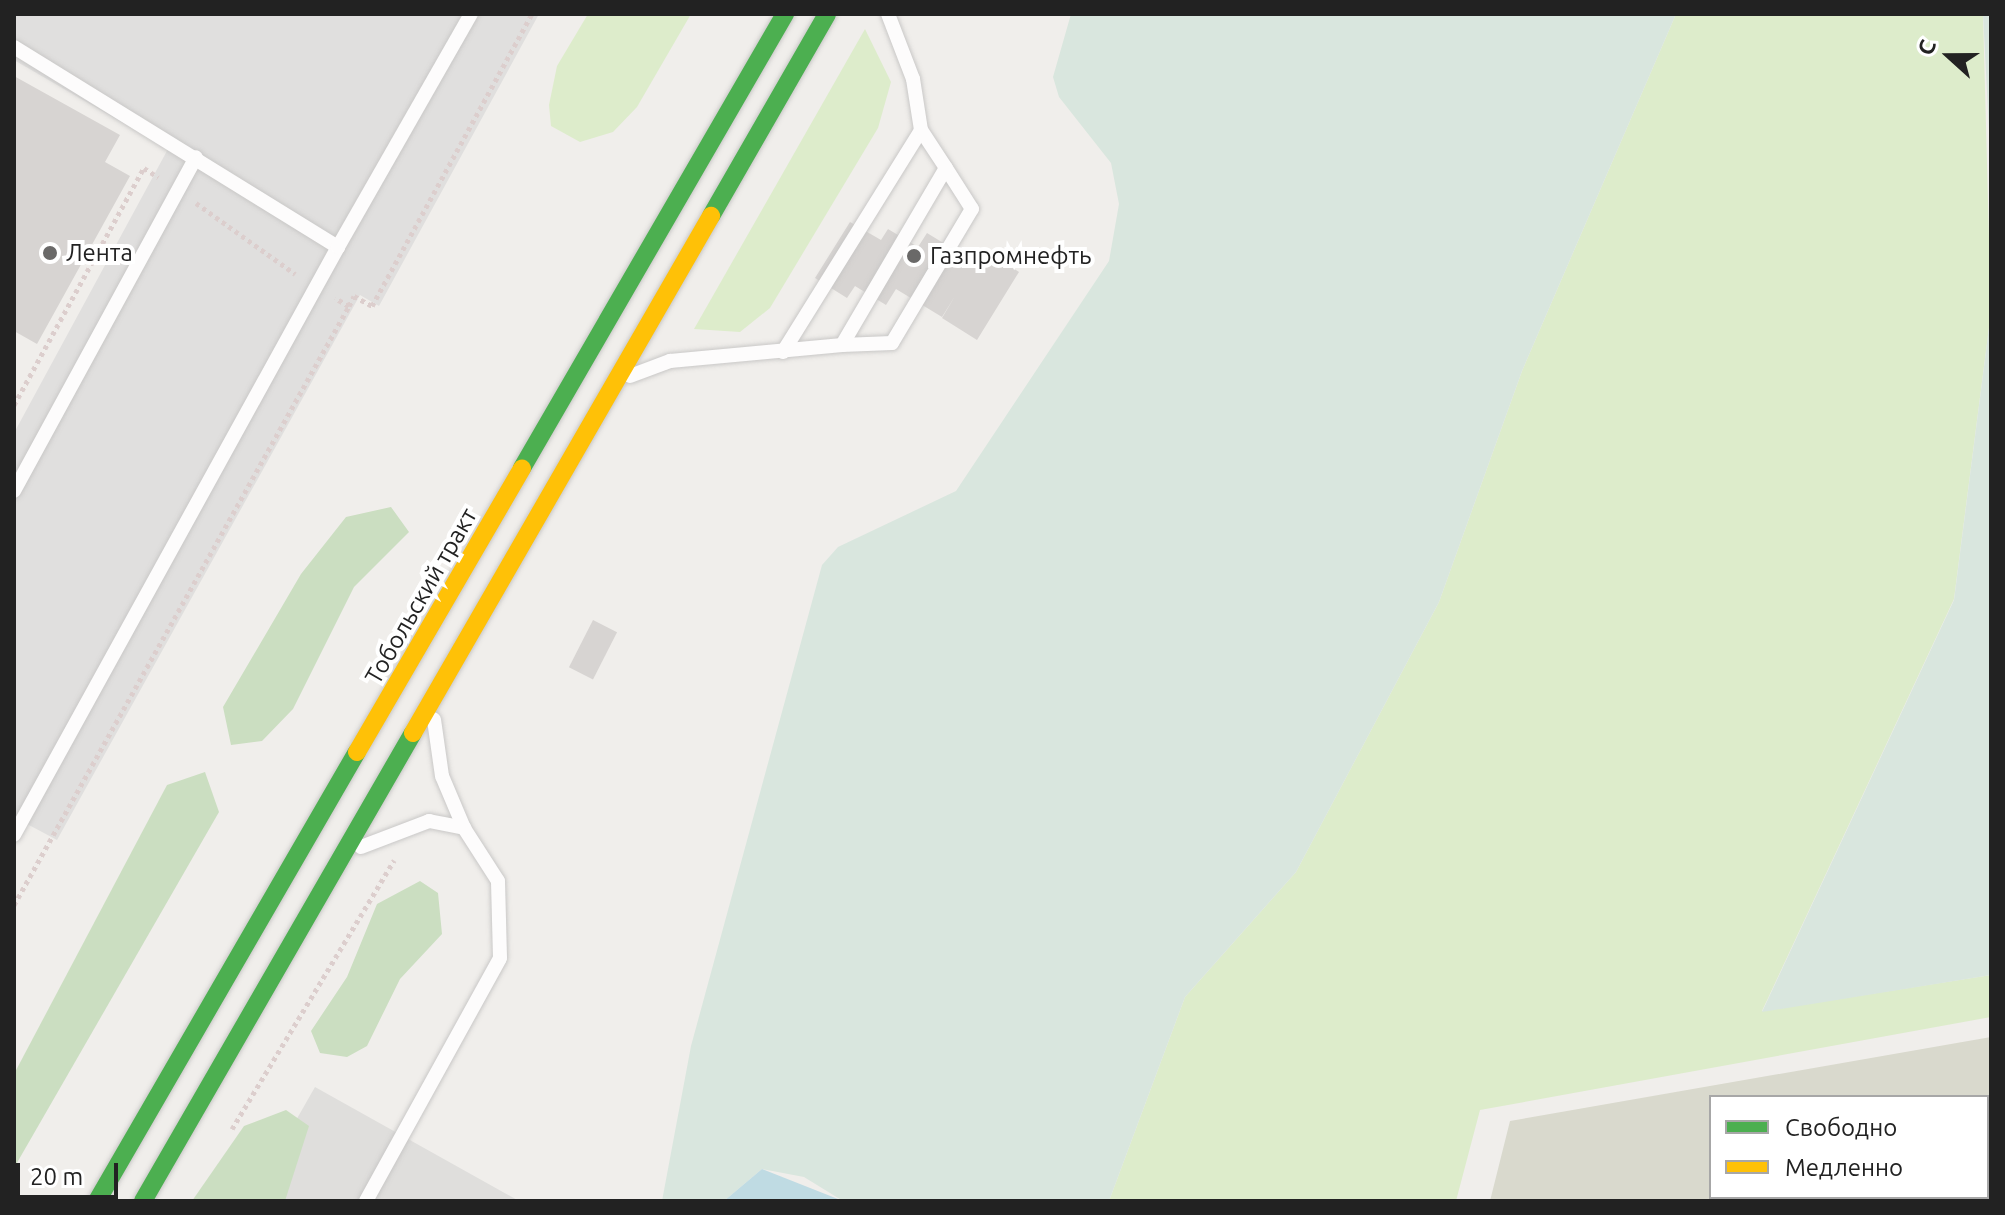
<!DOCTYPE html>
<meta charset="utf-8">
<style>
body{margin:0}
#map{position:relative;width:2005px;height:1215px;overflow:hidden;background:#f0eeeb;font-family:Ubuntu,sans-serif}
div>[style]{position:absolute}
.residential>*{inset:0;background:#dfdedc}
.construction>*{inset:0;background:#d9d9cd}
.grass>*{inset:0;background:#ddeccb}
.forest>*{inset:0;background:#cbdec1}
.wetland>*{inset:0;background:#d9e6de}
.parking>*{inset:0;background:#e0dfde}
.water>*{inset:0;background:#bfdbe3}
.building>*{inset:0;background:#d7d4d2;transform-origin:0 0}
.path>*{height:5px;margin-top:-2.5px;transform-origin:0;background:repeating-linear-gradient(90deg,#dccecd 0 4px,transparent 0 8px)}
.roads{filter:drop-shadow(0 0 2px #c9c8c7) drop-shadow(0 0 2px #c9c8c7)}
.lane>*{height:14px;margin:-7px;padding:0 7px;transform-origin:7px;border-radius:7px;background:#fdfcfc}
.fast>*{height:18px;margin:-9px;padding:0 9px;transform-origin:9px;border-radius:9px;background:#4caf50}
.slow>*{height:18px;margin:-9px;padding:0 9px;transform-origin:9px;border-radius:9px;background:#ffc107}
.dots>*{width:22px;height:22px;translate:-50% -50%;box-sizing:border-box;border:4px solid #fff;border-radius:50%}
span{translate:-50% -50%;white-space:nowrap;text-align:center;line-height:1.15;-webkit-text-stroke:8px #fff;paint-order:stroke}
.poi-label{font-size:24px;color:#222}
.left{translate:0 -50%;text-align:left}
.street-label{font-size:24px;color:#222}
.frame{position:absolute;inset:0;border:16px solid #222;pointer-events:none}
.legend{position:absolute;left:1709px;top:1095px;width:280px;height:104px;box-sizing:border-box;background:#fff;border:2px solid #a7a7a7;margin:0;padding:10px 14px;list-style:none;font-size:24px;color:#222}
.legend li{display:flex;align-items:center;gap:16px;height:40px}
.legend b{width:40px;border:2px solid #a7a7a7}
.north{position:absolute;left:1909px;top:16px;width:80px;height:80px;-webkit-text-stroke:6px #fff;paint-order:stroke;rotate:291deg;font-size:22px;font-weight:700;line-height:32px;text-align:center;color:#222}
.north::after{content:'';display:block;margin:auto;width:28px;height:36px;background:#222;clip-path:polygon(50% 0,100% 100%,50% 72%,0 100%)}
.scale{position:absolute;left:16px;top:1163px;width:102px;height:36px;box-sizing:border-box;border:4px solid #222;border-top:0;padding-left:10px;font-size:24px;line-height:28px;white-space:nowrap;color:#222;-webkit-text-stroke:6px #fff;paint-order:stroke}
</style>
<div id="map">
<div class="residential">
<div style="clip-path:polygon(315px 1087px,519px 1201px,250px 1201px)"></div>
</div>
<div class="construction">
<div style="clip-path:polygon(evenodd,1991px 1037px,1991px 1201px,1490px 1201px,1510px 1121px,1991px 1037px,1711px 1097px,1987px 1097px,1987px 1197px,1711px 1197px,1711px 1097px)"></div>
</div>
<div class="grass">
<div style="clip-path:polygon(588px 14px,691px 14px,637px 107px,613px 132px,580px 142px,551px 126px,549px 105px,557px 66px)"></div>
<div style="clip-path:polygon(1676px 14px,1983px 14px,1991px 312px,1954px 599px,1762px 1011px,1991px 975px,1991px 1017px,1480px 1110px,1456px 1201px,1109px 1201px,1185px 997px,1296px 872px,1439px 602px,1522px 371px)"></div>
<div style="clip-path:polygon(865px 29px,891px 82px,878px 128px,770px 308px,740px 332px,694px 329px)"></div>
</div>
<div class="forest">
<div style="clip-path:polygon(391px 507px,409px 532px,354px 587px,293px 709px,262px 741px,231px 745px,223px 707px,301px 574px,346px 517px)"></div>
<div style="clip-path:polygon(205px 772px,219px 812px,14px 1168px,14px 1074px,167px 785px)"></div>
<div style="clip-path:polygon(420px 881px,438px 893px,442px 934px,400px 979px,367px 1046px,347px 1057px,320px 1053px,311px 1031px,347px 977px,377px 904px)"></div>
<div style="clip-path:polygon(286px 1110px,309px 1126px,285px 1201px,192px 1201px,244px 1126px)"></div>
</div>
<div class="wetland">
<div style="clip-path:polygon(1071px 14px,1676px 14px,1522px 371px,1439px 602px,1296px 872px,1185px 997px,1109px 1201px,843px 1201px,804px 1177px,762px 1169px,724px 1201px,662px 1201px,691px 1046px,822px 565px,838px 547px,956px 491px,1109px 261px,1119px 204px,1111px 163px,1059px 97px,1053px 77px)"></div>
<div style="clip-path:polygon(1983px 14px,1991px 14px,1991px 170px)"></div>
<div style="clip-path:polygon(1991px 312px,1991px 975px,1762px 1012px,1954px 600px)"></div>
</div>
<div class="parking">
<div style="clip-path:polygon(14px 14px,539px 14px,379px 306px,360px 295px,57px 840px,14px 817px,14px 433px,168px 149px,14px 60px)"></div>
</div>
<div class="water">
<div style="clip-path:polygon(762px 1169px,843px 1201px,724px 1201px)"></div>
</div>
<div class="building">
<div style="clip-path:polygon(14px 76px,120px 135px,105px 162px,130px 176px,37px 344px,14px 331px)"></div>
<div style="clip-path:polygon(850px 222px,881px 240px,888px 229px,918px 247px,927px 233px,976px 263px,984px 250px,1019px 272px,977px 340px,942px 318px,955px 296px,942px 317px,896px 289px,886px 305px,855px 286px,847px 298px,815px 278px)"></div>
<div style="left:593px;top:620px;width:27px;height:53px;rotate:27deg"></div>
</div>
<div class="path">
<div style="left:196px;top:203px;width:122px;rotate:35.6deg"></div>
<div style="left:349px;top:306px;width:11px;rotate:-63deg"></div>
<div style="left:354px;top:296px;width:21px;rotate:29deg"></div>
<div style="left:372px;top:306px;width:333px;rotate:-61.3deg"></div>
<div style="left:14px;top:405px;width:270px;rotate:-61.3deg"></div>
<div style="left:144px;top:168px;width:17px;rotate:33deg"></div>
<div style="left:14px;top:905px;width:686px;rotate:-60.78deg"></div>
<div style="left:349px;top:306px;width:16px;rotate:-150deg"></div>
<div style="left:232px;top:1129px;width:314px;rotate:-58.9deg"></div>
</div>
<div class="roads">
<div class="lane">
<div style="left:14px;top:47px;width:381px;rotate:31.7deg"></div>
<div style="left:338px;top:247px;width:671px;rotate:118.86deg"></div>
<div style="left:338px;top:247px;width:268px;rotate:-60.3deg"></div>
<div style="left:842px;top:345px;width:50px;rotate:-2.3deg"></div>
<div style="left:892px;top:343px;width:156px;rotate:-59.2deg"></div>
<div style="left:972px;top:209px;width:49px;rotate:-122.4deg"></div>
<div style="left:783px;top:352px;width:261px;rotate:-58.1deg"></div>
<div style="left:630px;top:376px;width:43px;rotate:-20.6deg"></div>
<div style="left:670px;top:361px;width:173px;rotate:-5.3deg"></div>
<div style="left:842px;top:345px;width:205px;rotate:-59.6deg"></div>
<div style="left:946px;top:168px;width:45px;rotate:-123.3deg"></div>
<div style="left:921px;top:130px;width:52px;rotate:-98.9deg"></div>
<div style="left:913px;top:79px;width:70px;rotate:-111deg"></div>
<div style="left:14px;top:491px;width:380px;rotate:-61.4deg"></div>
<div style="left:361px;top:847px;width:73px;rotate:-20.9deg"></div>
<div style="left:429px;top:821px;width:36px;rotate:11deg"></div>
<div style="left:464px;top:828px;width:56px;rotate:-112.9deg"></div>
<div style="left:442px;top:776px;width:57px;rotate:-98.1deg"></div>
<div style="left:366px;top:1201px;width:277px;rotate:-61.1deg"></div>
<div style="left:500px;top:958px;width:77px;rotate:-91.5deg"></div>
<div style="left:498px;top:881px;width:63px;rotate:-122.7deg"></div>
</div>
<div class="fast">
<div style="left:711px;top:216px;width:233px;rotate:-60.1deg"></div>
<div style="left:522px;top:468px;width:525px;rotate:-59.92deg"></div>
<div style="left:97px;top:1201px;width:519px;rotate:-59.93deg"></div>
<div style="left:143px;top:1201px;width:540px;rotate:-60.02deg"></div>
</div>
<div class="slow">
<div style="left:413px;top:733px;width:597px;rotate:-60.04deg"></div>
<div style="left:357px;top:752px;width:328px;rotate:-59.8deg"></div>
</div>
</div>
<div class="dots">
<div style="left:50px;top:253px;background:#6a6968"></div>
<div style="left:914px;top:256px;background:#6a6968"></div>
</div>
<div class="poi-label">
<span class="left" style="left:66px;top:253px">Лента</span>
<span class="left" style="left:930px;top:256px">Газпромнефть</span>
</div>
<div class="street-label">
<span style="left:421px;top:596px;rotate:-60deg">Тобольский тракт</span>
</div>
<div class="frame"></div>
<ul class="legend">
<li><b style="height:10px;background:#4caf50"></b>Свободно</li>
<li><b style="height:10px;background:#ffc107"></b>Медленно</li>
</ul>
<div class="north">С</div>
<div class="scale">20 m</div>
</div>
